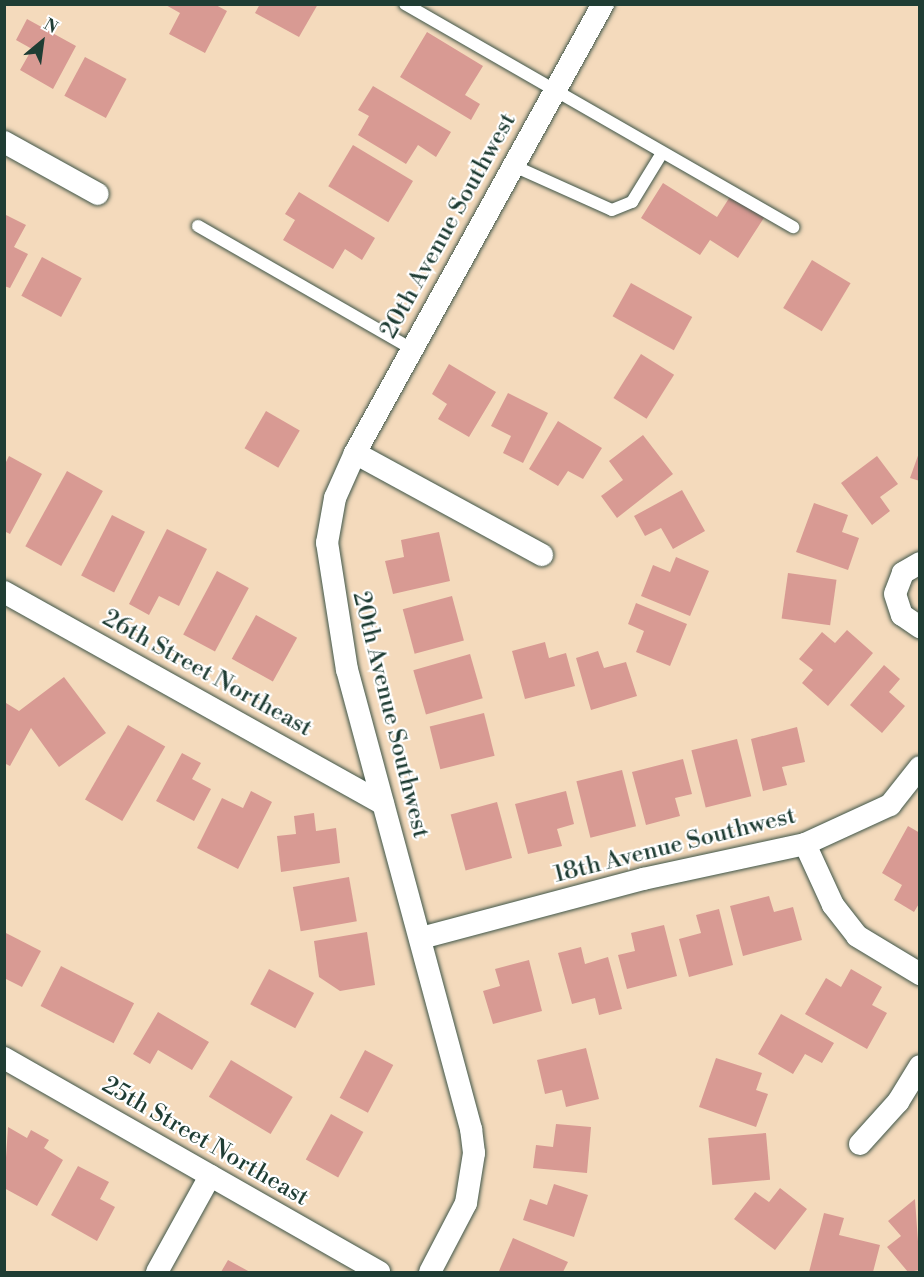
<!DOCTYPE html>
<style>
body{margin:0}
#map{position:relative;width:924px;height:1277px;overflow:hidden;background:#f4dabc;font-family:"Libre Bodoni",serif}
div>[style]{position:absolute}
.building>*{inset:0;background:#d89a93;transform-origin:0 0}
.roads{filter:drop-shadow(0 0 2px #3f5548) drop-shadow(0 0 2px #3f5548)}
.lane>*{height:12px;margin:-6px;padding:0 6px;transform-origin:6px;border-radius:6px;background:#fff}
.street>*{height:22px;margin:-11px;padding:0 11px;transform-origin:11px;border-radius:11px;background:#fff}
span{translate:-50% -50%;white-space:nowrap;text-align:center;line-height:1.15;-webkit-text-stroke:4.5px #fff;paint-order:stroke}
.street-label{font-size:24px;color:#1f3d34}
.frame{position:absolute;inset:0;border:6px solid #1f3d34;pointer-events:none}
.north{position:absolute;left:12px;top:12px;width:60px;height:60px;-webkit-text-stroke:4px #fff;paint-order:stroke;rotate:29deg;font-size:16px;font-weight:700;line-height:24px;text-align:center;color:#1f3d34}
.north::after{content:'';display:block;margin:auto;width:21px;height:27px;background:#1f3d34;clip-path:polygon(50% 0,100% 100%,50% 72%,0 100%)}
</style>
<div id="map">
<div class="building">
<div style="clip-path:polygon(164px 4px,214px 4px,227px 11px,205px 53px,169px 34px,180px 13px)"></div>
<div style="clip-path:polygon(260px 4px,318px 4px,299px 37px,255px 13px)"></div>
<div style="clip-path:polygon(27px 19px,76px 46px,53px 89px,20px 70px,32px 49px,16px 40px)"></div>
<div style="clip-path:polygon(427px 32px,483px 66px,465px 95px,480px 104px,471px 120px,400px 77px)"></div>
<div style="left:85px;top:57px;width:47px;height:44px;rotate:28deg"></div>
<div style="clip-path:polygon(373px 86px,451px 132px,436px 157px,418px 145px,406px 164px,358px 135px,369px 116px,358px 110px)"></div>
<div style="left:353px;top:145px;width:70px;height:48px;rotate:31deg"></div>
<div style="clip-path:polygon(663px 183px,717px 217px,733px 192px,767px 213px,738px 258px,710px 240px,700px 255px,641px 218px)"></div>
<div style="clip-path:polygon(299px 192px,375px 238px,362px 260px,345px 249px,333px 269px,283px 240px,295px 220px,285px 214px)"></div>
<div style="clip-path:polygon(4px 214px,26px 225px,14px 247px,28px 254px,10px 288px,4px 286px)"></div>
<div style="left:42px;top:257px;width:45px;height:44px;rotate:28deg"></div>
<div style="left:812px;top:260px;width:45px;height:56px;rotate:31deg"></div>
<div style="left:631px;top:283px;width:70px;height:38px;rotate:29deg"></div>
<div style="left:641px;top:354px;width:39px;height:52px;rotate:32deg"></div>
<div style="clip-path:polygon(449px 364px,496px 392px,469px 437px,438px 419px,447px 404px,432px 394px)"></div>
<div style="clip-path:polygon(508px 393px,548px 413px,523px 463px,503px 453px,511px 436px,491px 426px)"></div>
<div style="left:266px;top:411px;width:39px;height:43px;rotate:30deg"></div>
<div style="clip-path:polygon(558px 421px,602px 448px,583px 479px,568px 471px,558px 486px,529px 469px)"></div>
<div style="clip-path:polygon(643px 435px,673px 474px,617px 518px,601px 496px,623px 480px,609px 461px)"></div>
<div style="clip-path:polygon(920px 450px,920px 481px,910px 478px)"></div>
<div style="clip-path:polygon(9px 456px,42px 474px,10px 534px,4px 531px,4px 466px)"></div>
<div style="clip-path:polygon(877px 456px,898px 484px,880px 497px,890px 511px,872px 525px,841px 483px)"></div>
<div style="left:67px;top:471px;width:41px;height:86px;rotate:29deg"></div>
<div style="clip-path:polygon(682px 490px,705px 531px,673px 549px,661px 528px,645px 536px,634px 516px)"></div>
<div style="clip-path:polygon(814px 503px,848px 515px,842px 532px,859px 538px,848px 570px,796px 552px)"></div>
<div style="left:112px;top:515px;width:37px;height:68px;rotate:27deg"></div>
<div style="clip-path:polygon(167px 529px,207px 549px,179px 606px,159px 596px,149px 615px,129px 604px)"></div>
<div style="clip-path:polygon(439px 532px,450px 581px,393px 594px,385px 561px,404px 557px,401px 540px)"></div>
<div style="clip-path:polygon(676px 557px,709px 571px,690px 616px,641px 596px,653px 565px,670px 572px)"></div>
<div style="left:217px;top:571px;width:36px;height:72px;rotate:28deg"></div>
<div style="left:788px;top:573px;width:49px;height:46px;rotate:8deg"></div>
<div style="left:452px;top:596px;width:46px;height:51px;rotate:75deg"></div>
<div style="clip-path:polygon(636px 603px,687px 624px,670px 666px,636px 652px,644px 631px,628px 624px)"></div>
<div style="left:256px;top:615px;width:47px;height:50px;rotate:29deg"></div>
<div style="clip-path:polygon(847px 630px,873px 653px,828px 706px,802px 683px,813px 670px,799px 659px,822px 632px,835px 643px)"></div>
<div style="clip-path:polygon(545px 642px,549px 658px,566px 653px,575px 686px,525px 699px,512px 651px)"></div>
<div style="clip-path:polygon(598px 651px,604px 668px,626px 662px,637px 696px,591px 710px,576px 658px)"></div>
<div style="left:470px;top:654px;width:46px;height:59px;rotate:74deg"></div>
<div style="clip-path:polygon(884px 665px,900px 679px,889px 692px,905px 706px,882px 733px,850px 705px)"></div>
<div style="clip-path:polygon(64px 677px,106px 733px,59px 767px,31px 728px,10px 766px,4px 763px,6px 703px,19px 711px)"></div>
<div style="left:484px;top:713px;width:44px;height:56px;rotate:76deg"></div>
<div style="left:128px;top:725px;width:43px;height:86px;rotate:30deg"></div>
<div style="clip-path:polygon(797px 727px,805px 762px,782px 767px,787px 785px,763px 791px,751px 739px)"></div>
<div style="left:737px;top:739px;width:59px;height:47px;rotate:76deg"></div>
<div style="clip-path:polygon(182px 753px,201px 763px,192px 779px,211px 789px,194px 821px,156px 801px)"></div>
<div style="clip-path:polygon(683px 759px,692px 794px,675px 798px,680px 816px,646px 825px,632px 772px)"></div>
<div style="left:622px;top:770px;width:58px;height:47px;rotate:76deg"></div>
<div style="clip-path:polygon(251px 791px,272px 802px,238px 869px,197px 848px,222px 798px,243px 808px)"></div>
<div style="clip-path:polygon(566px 791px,574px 824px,557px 829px,562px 846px,528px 854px,515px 804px)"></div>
<div style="left:497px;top:802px;width:58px;height:48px;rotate:75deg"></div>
<div style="clip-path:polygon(314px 813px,316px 831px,336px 828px,340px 863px,281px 872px,277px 836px,296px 834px,294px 816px)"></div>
<div style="clip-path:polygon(908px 826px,920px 833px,920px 902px,914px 912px,894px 900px,902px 885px,882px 873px)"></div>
<div style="left:349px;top:877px;width:45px;height:57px;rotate:80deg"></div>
<div style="clip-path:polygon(769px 896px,774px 912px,793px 907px,802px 940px,743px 956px,730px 906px)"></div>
<div style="clip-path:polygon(719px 909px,733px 965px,689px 977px,679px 939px,701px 933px,696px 915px)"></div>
<div style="clip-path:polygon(664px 925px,677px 976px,627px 989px,618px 955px,635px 951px,631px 933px)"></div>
<div style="clip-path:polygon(4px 932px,41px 951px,22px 987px,4px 978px)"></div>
<div style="clip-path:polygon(367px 932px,375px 985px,340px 991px,319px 977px,314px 941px)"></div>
<div style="clip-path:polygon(581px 947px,585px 964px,608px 957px,622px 1009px,599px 1015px,595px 998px,572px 1004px,558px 953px)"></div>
<div style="clip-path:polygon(529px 960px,542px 1011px,493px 1024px,483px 991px,500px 986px,495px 969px)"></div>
<div style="left:61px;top:966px;width:82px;height:45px;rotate:27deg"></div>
<div style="left:269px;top:969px;width:51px;height:40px;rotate:28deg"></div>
<div style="clip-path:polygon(851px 969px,882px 987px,872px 1005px,887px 1013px,867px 1049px,805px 1014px,826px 978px,841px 987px)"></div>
<div style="clip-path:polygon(158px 1012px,209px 1042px,192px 1070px,158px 1050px,150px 1064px,133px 1054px)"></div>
<div style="clip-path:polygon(781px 1014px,834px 1043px,822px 1063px,805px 1054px,793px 1074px,758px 1054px)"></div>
<div style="clip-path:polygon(586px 1048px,599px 1099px,566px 1107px,562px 1090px,545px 1094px,537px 1060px)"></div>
<div style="left:365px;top:1050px;width:32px;height:54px;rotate:28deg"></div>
<div style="clip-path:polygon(716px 1058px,762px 1073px,756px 1090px,768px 1094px,756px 1127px,699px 1107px)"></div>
<div style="left:231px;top:1060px;width:72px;height:43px;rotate:31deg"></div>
<div style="left:331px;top:1114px;width:37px;height:52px;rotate:29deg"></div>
<div style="clip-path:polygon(556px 1124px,591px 1127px,587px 1173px,533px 1168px,536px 1145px,553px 1147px)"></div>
<div style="clip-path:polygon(8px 1127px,27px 1138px,31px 1130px,49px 1140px,44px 1148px,63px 1160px,37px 1206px,4px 1188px)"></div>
<div style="left:766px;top:1133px;width:47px;height:58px;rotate:85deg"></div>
<div style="clip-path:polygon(78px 1166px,109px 1182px,100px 1199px,115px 1207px,97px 1241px,51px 1215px)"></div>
<div style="clip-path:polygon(554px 1184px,588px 1195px,574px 1237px,523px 1220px,530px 1199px,547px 1205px)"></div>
<div style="clip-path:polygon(780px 1188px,807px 1209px,775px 1250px,734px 1219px,755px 1192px,769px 1202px)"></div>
<div style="clip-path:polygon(915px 1199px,920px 1270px,908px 1272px,887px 1247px,901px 1236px,888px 1221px)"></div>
<div style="clip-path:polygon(824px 1213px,844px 1218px,839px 1235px,880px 1245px,873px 1272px,809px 1272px)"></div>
<div style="clip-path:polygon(513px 1238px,568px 1262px,563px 1272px,499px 1271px)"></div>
<div style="clip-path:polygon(228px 1260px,250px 1272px,221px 1272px)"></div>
</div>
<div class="roads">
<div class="lane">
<div style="left:405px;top:4px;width:448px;rotate:29.9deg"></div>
<div style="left:514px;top:166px;width:107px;rotate:24.2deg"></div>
<div style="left:612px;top:210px;width:22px;rotate:-22deg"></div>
<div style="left:632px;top:202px;width:57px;rotate:-58.5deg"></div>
<div style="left:198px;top:226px;width:247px;rotate:29.9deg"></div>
</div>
<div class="street">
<div style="left:4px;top:142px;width:107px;rotate:29deg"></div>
<div style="left:355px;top:453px;width:213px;rotate:28.6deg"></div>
<div style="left:920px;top:563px;width:20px;rotate:150deg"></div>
<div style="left:903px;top:573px;width:22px;rotate:111deg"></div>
<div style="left:895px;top:594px;width:22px;rotate:72deg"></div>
<div style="left:902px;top:615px;width:22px;rotate:34deg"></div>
<div style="left:4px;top:592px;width:434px;rotate:29.2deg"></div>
<div style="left:805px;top:844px;width:67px;rotate:65.3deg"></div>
<div style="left:833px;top:905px;width:39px;rotate:52deg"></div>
<div style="left:857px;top:936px;width:74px;rotate:31.1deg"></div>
<div style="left:421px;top:938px;width:230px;rotate:-14.9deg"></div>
<div style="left:643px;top:879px;width:166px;rotate:-12.2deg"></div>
<div style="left:805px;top:844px;width:94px;rotate:-24.6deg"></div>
<div style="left:890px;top:805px;width:48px;rotate:-51.7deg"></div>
<div style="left:4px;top:1058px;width:432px;rotate:29.7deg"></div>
<div style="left:860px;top:1144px;width:57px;rotate:-47.9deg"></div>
<div style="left:898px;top:1102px;width:42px;rotate:-58.6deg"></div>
<div style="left:157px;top:1272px;width:110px;rotate:-61.1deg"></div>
<div style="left:430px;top:1272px;width:78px;rotate:-62.4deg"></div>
<div style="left:466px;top:1203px;width:51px;rotate:-80.9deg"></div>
<div style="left:474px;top:1153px;width:24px;rotate:-97deg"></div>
<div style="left:471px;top:1129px;width:475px;rotate:-105.1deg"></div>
<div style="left:347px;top:670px;width:129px;rotate:-98.9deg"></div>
<div style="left:327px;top:543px;width:46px;rotate:-79.9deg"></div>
<div style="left:335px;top:498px;width:49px;rotate:-66deg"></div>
<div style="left:355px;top:453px;width:513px;rotate:-61.09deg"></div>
</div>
</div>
<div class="street-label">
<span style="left:449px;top:226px;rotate:-61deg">20th Avenue Southwest</span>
<span style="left:207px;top:674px;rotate:29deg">26th Street Northeast</span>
<span style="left:390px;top:715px;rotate:76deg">20th Avenue Southwest</span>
<span style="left:675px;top:846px;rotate:-14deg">18th Avenue Southwest</span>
<span style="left:205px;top:1142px;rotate:30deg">25th Street Northeast</span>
</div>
<div class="frame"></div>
<div class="north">N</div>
</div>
